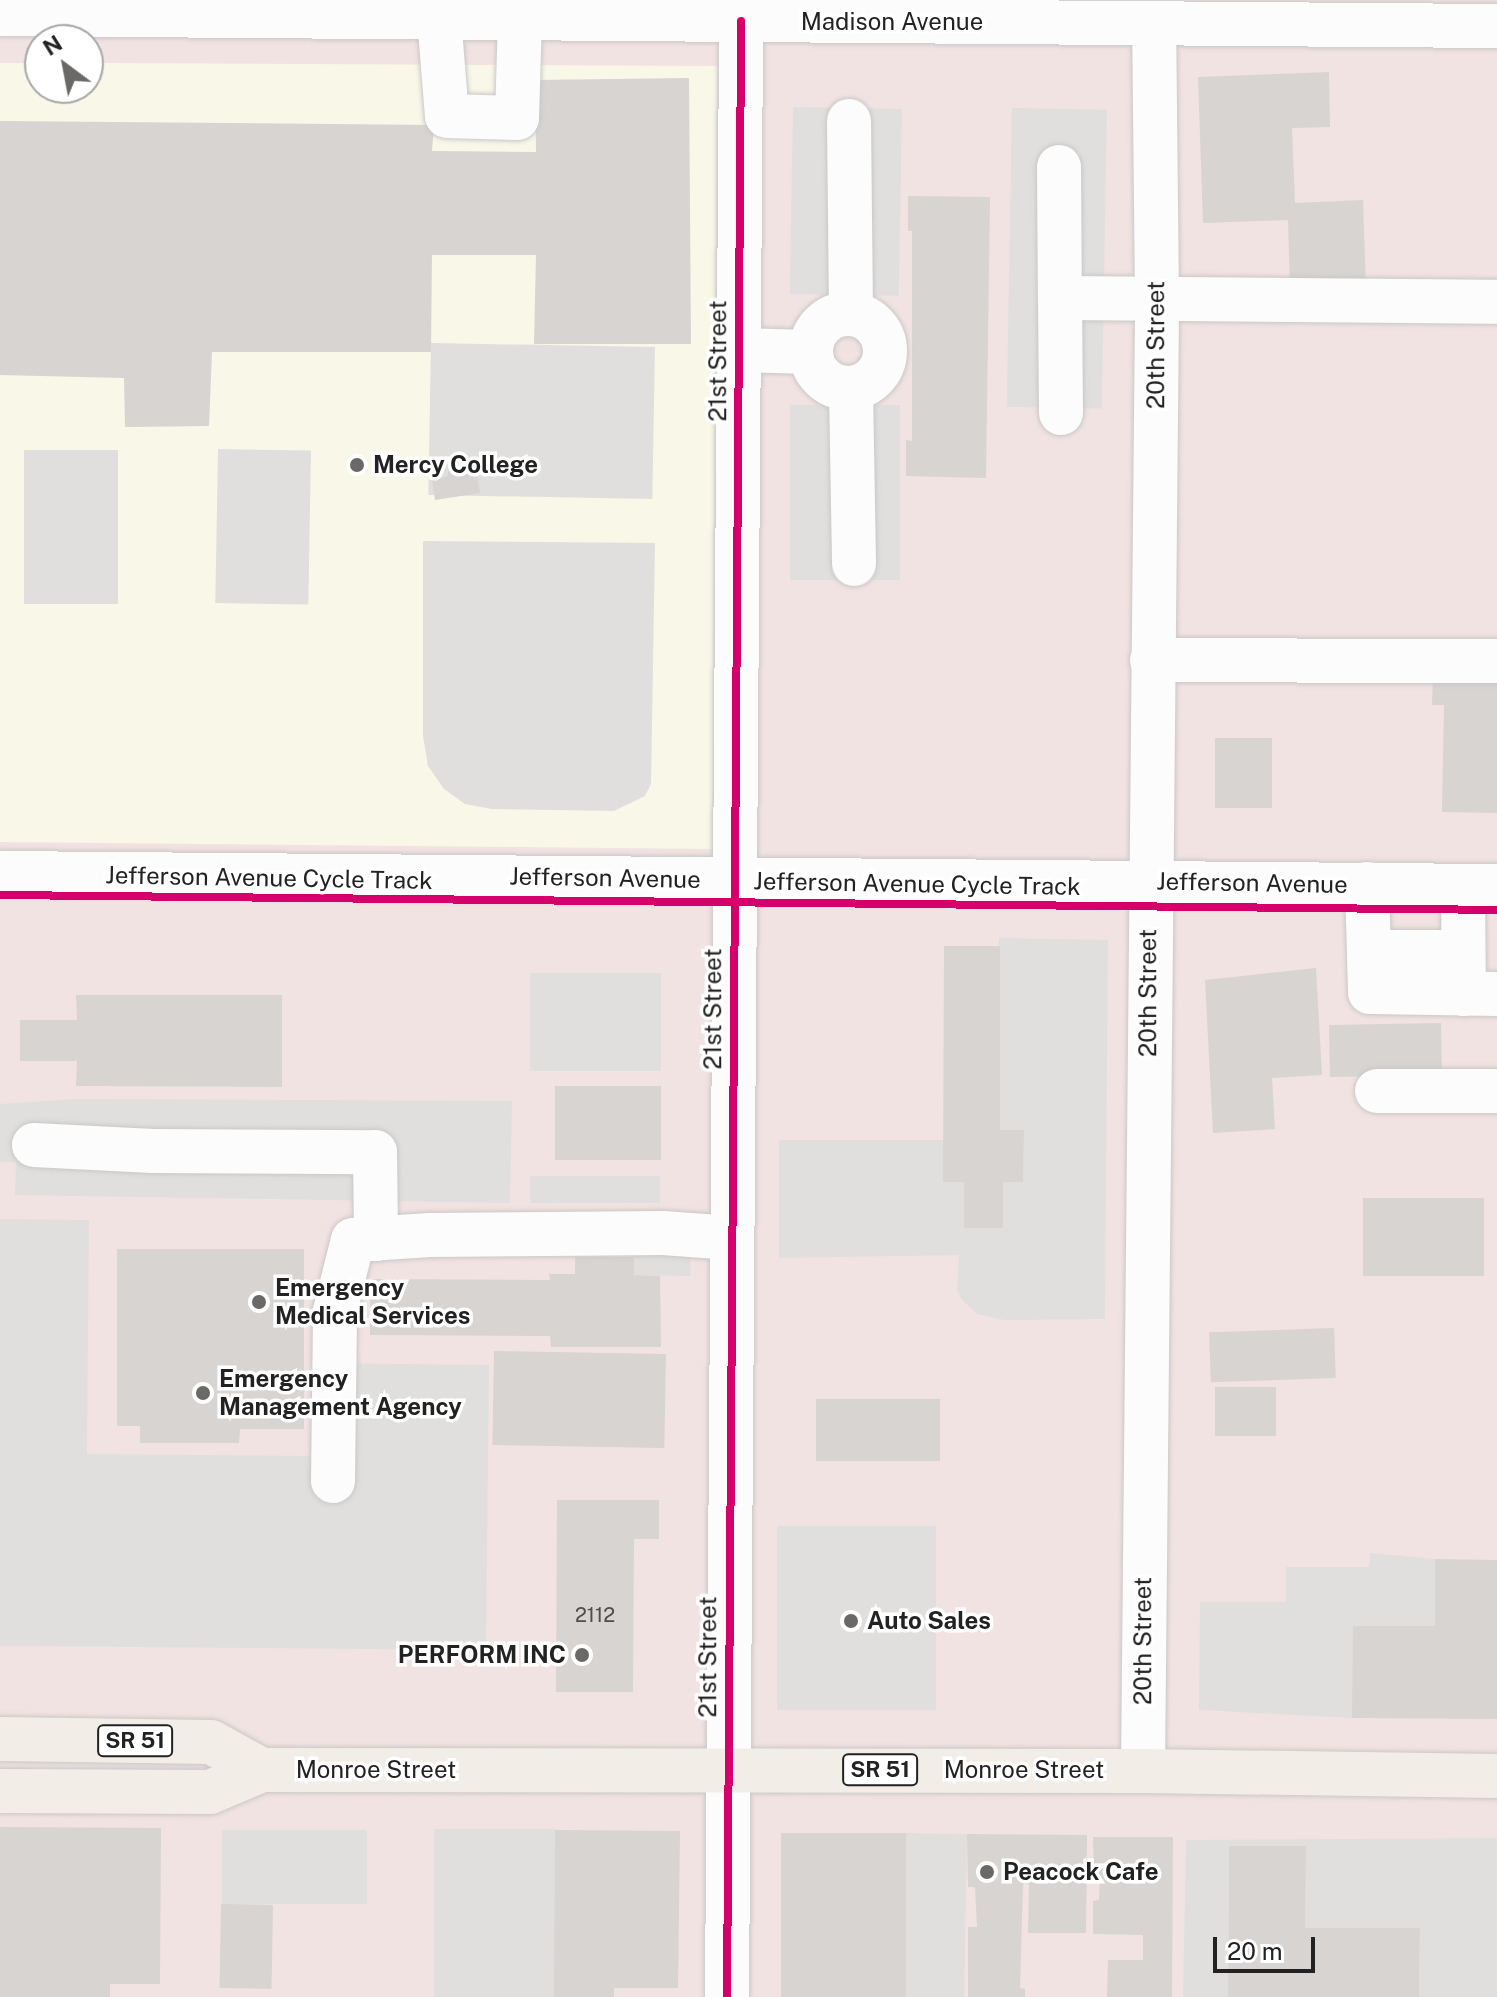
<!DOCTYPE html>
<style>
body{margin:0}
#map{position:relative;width:1497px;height:1997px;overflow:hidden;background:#f0eeeb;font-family:"Public Sans",sans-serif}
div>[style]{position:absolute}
.commercial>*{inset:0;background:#f1e3e1}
.education>*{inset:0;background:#f8f7e8}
.parking>*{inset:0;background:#e0dfde;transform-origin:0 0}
.building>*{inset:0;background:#d7d4d2;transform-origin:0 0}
.roads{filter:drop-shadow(0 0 2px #c9c8c7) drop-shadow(0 0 2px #c9c8c7)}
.minor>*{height:44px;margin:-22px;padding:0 22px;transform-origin:22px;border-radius:22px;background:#fdfcfc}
.minor>.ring{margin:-22px;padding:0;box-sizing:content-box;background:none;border:44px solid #fdfcfc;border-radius:50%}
.major>*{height:44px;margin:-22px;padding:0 22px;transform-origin:22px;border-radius:22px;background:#f3ede7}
.cycleway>*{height:8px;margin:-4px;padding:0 4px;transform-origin:4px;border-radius:4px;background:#d6006c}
.dots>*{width:22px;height:22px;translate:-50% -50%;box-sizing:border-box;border:4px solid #fff;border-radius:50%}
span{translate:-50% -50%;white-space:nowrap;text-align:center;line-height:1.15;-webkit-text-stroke:7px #fff;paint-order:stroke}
.number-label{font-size:20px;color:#4f4e4e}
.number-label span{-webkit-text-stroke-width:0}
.shield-label span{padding:2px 6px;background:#fff;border:2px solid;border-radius:6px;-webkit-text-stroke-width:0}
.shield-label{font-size:22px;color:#222;font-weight:700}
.street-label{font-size:24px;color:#222}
.poi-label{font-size:24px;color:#222;font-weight:700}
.left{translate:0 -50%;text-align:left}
.right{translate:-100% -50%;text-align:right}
.north{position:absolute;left:24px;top:24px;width:80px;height:80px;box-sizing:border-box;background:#fff;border:2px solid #a7a7a7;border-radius:50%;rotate:328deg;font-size:22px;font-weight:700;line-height:32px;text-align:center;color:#222}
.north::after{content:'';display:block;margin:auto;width:28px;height:36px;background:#6a6968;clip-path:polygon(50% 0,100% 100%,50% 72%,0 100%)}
.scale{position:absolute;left:1213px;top:1937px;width:102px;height:36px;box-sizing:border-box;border:4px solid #222;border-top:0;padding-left:10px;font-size:24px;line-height:28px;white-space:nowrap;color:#222;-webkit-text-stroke:6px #fff;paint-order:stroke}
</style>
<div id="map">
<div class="commercial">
<div style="clip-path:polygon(evenodd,0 0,1497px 0,1497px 1997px,0 1997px,0 0,40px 40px,88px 40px,88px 88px,40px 88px,40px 40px)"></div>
</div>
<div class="education">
<div style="clip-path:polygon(0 63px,40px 63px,40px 88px,88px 88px,88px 63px,717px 66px,712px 849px,0 842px)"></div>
</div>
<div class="parking">
<div style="left:793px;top:107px;width:109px;height:187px;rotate:1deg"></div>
<div style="left:1012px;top:108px;width:95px;height:299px;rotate:1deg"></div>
<div style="left:431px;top:343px;width:224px;height:152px;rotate:1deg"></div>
<div style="left:900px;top:405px;width:175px;height:110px;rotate:90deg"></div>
<div style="left:218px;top:449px;width:93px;height:154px;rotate:1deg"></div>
<div style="left:24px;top:450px;width:94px;height:154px"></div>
<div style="clip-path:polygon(423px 541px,655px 543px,651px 784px,645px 796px,614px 811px,491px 809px,465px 804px,444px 789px,428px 766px,423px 736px)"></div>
<div style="clip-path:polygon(999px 938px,1108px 940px,1105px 1319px,1004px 1320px,977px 1314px,962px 1300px,957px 1290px,959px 1255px,779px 1258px,779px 1140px,943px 1140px,1003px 1182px,1023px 1181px,1024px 1131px,1000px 1130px)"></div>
<div style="left:530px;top:973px;width:131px;height:98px"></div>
<div style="clip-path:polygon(75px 1099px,512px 1101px,510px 1203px,15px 1195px,16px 1162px,0 1162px,0 1104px)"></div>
<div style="left:530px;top:1176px;width:130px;height:27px"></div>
<div style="clip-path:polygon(0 1219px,89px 1220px,87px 1454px,313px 1456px,314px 1363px,489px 1365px,486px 1650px,0 1646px)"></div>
<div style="left:634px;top:1245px;width:57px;height:30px;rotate:1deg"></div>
<div style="left:936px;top:1526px;width:184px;height:159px;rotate:90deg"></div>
<div style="clip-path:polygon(1370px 1553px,1435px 1559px,1435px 1626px,1352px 1718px,1199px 1710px,1200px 1602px,1286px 1602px,1286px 1567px,1369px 1567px)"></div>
<div style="left:434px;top:1829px;width:121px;height:168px"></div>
<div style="left:222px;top:1830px;width:145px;height:74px"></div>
<div style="left:906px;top:1833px;width:61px;height:164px;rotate:1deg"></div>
<div style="clip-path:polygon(1497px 1838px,1497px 1997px,1419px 1997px,1420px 1928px,1305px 1928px,1306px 1847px,1229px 1847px,1228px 1997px,1183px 1997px,1186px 1840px)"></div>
</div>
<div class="building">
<div style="clip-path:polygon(1329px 72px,1330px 127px,1292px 128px,1295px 203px,1363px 200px,1366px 287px,1290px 289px,1288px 220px,1203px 223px,1198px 77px)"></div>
<div style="clip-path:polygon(689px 78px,691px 344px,534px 344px,536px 255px,432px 255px,431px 352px,212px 352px,209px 426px,125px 427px,124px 378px,0 375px,0 121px,434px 125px,432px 151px,536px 152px,535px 80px)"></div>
<div style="clip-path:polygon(908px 196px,990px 197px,986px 478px,906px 476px,906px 440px,912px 441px,912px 231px,908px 231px)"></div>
<div style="clip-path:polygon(475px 464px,480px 493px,435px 500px,432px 480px,448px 476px,448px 468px)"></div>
<div style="clip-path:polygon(1433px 669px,1497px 671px,1497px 813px,1442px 812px,1444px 705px,1432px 705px)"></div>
<div style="left:1215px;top:738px;width:57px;height:70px"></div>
<div style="clip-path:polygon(944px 946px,1000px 946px,1000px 1130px,1024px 1130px,1023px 1182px,1003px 1182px,1003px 1228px,964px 1228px,964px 1182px,943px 1182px)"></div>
<div style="clip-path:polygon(1316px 968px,1322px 1075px,1272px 1078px,1275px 1129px,1213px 1133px,1205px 980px)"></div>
<div style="clip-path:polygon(76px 995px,282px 995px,282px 1087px,76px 1086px,77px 1061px,20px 1061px,20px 1020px,77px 1020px)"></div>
<div style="left:1441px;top:1023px;width:52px;height:112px;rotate:89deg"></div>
<div style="left:555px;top:1086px;width:106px;height:74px"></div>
<div style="left:1363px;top:1198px;width:121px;height:78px"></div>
<div style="clip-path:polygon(117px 1249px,304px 1249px,304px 1429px,240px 1429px,239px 1443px,140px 1443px,140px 1426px,117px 1426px)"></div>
<div style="clip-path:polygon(575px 1257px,634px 1257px,634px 1275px,660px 1276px,661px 1347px,551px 1347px,550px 1336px,370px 1335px,370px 1279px,550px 1280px,549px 1274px,575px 1274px)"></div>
<div style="left:1334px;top:1328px;width:50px;height:125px;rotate:88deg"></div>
<div style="left:494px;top:1351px;width:172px;height:94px;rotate:1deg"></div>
<div style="left:1215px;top:1387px;width:61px;height:49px"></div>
<div style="left:816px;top:1399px;width:124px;height:62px"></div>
<div style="clip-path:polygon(557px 1500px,659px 1500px,659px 1539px,634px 1539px,633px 1692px,556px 1692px)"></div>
<div style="clip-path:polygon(1435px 1559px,1497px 1560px,1497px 1719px,1352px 1718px,1353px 1626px,1435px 1626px)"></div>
<div style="clip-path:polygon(0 1827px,161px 1828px,160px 1984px,110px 1984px,110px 1997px,0 1997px)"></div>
<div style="clip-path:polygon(555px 1830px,680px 1831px,678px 1988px,614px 1988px,614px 1997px,554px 1997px)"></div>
<div style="left:781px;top:1833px;width:125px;height:164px"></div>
<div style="clip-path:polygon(967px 1834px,1087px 1835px,1086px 1933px,1028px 1933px,1029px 1884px,1023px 1884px,1020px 1988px,1025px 1989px,1025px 1997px,968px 1997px,968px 1927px,977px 1927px,975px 1887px,968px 1887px)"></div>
<div style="clip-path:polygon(1093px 1837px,1173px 1837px,1172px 1997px,1107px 1997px,1108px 1960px,1143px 1960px,1143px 1935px,1093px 1934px,1093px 1901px,1099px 1900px,1100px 1879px,1094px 1879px)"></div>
<div style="clip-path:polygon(1229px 1846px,1306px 1846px,1305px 1928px,1420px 1928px,1419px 1997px,1228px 1997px)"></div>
<div style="left:221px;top:1904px;width:52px;height:84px;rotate:1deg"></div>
</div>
<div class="roads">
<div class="minor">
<div style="left:0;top:14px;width:1497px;rotate:0.46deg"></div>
<div style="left:439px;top:17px;width:99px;rotate:85.4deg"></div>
<div style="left:447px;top:116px;width:70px;rotate:1.6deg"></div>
<div style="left:517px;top:118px;width:99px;rotate:-88.3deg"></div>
<div style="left:849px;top:121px;width:192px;rotate:89.4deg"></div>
<div style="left:1059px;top:167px;width:131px;rotate:89.6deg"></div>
<div class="ring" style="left:811px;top:314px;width:30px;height:30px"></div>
<div style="left:738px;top:350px;width:72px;rotate:1.6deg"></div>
<div style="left:851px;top:389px;width:175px;rotate:89deg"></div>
<div style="left:1061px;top:413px;width:115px;rotate:-90.5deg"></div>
<div style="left:1060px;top:298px;width:437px;rotate:0.5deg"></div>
<div style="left:1152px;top:660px;width:345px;rotate:0.2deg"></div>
<div style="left:0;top:873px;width:1497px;rotate:0.5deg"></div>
<div style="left:1367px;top:884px;width:108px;rotate:88.4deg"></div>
<div style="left:1370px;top:992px;width:127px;rotate:0.9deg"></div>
<div style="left:1463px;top:886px;width:108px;rotate:89.5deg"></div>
<div style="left:1369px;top:952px;width:94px"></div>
<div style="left:1377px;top:1091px;width:120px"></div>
<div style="left:34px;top:1145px;width:119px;rotate:2.9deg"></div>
<div style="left:153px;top:1151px;width:222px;rotate:0.3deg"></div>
<div style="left:375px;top:1152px;width:87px;rotate:89.3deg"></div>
<div style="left:333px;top:1481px;width:170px;rotate:-89.3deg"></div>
<div style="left:335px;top:1311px;width:73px;rotate:-75.8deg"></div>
<div style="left:353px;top:1240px;width:77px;rotate:-3.7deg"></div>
<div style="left:430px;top:1235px;width:233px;rotate:-0.5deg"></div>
<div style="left:663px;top:1233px;width:69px;rotate:4.1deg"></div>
<div style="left:1143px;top:1771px;width:1471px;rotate:-89.45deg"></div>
<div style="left:1157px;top:300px;width:276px;rotate:-90.6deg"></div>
<div style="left:727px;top:1997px;width:1976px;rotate:-89.59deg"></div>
</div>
<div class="major">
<div style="left:0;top:1739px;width:211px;rotate:0.8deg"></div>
<div style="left:211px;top:1742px;width:58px;rotate:28.8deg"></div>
<div style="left:0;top:1791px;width:210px;rotate:0.3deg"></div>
<div style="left:210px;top:1792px;width:56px;rotate:-22.9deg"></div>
<div style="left:262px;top:1770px;width:881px;rotate:0.07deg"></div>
<div style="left:1143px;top:1771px;width:354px;rotate:0.8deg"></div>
</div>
</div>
<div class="cycleway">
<div style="left:0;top:895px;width:1497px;rotate:0.57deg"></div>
<div style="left:727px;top:1997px;width:1976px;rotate:-89.59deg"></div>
</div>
<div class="dots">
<div style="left:357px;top:465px;background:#6a6968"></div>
<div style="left:259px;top:1302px;background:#6a6968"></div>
<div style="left:203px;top:1393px;background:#6a6968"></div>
<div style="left:851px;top:1621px;background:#6a6968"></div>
<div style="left:582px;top:1655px;background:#6a6968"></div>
<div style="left:987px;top:1872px;background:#6a6968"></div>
</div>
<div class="number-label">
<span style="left:595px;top:1615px">2112</span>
</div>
<div class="shield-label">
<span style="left:135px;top:1741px">SR 51</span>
<span style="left:880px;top:1770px">SR 51</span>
</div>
<div class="street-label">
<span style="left:892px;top:22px">Madison Avenue</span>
<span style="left:1156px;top:345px;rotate:-90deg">20th Street</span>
<span style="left:718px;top:361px;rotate:-90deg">21st Street</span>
<span style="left:269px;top:878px;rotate:1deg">Jefferson Avenue Cycle Track</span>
<span style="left:605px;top:878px;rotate:1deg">Jefferson Avenue</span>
<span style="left:1252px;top:883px;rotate:1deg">Jefferson Avenue</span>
<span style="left:917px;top:884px;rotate:1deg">Jefferson Avenue Cycle Track</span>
<span style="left:1148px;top:993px;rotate:-90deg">20th Street</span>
<span style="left:713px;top:1009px;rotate:-90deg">21st Street</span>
<span style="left:1143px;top:1641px;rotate:-90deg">20th Street</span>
<span style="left:708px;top:1657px;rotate:-90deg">21st Street</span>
<span style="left:376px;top:1770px">Monroe Street</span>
<span style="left:1024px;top:1770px">Monroe Street</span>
</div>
<div class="poi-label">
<span class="left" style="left:373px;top:465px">Mercy College</span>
<span class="left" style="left:275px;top:1302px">Emergency<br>Medical Services</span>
<span class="left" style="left:219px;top:1393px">Emergency<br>Management Agency</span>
<span class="left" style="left:867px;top:1621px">Auto Sales</span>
<span class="right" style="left:566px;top:1655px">PERFORM INC</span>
<span class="left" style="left:1003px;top:1872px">Peacock Cafe</span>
</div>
<div class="north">N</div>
<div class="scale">20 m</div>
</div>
